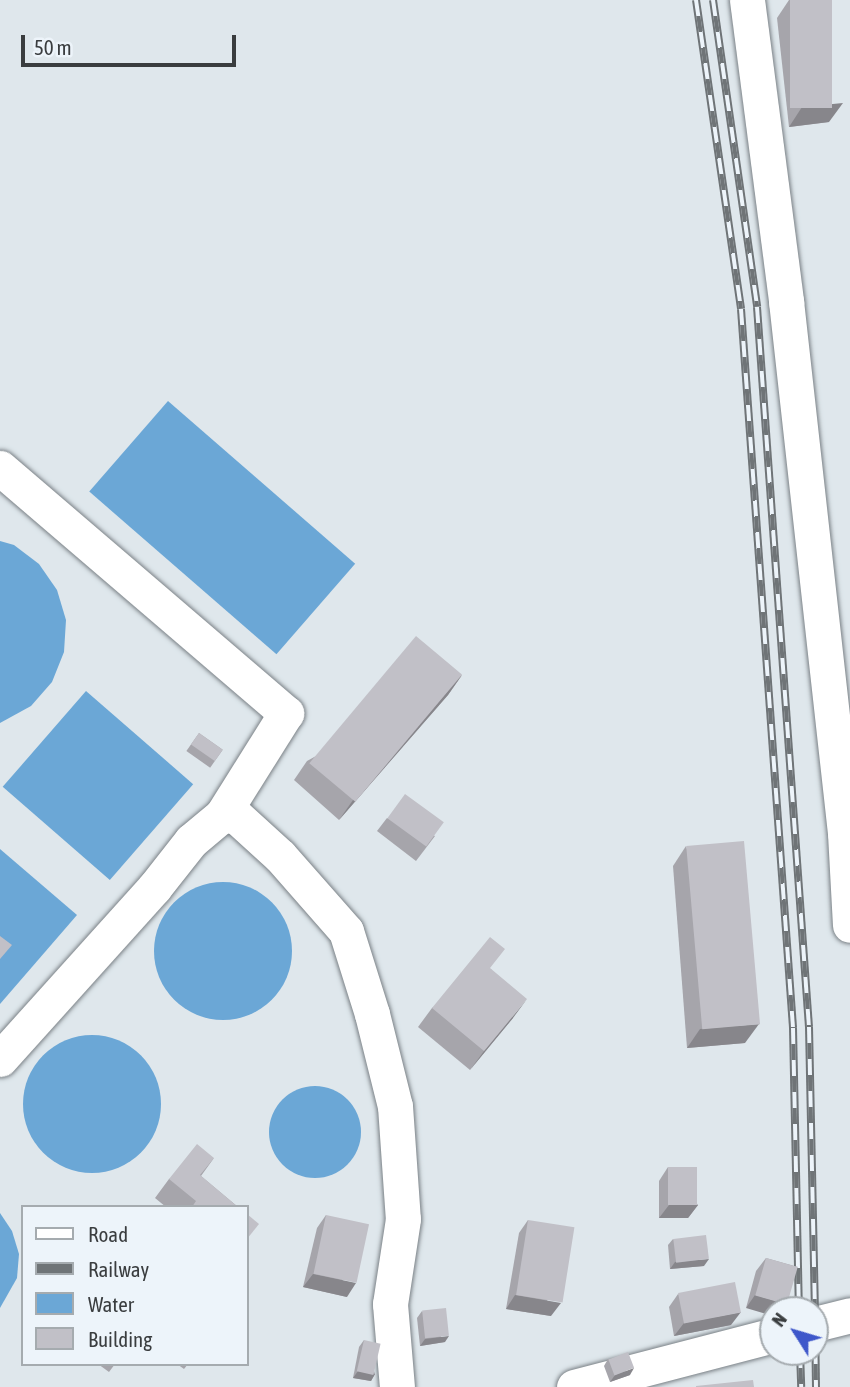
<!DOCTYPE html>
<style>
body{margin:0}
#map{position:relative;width:850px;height:1387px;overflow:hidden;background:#dfe7ec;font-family:"Asap Condensed",sans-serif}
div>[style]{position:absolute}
.water>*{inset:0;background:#6ba7d6;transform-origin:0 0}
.round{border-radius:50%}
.roads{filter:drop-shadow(0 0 2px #7a8186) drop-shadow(0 0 2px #7a8186)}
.minor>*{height:35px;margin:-17.5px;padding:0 17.5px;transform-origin:17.5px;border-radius:17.5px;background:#fff}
.rail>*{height:8px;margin-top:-4px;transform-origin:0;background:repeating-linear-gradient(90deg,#edf4fa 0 16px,#6f7477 0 32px);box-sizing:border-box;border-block:2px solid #6f7477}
.wall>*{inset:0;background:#a6a5ab;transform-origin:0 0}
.shaded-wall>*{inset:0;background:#87868b}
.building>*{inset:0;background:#c1c0c7;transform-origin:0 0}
span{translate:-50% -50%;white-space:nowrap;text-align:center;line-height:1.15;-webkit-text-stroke:6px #edf4fa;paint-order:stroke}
.legend{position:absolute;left:21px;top:1205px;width:228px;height:161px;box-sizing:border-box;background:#edf4fa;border:2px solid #a5abaf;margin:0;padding:9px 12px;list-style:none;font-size:21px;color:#3a3d3f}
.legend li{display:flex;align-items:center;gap:14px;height:35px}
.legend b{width:35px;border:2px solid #a5abaf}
.north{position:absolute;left:759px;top:1296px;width:70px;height:70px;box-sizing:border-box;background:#edf4fa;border:2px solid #a5abaf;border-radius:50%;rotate:307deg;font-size:19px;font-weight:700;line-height:28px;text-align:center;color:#3a3d3f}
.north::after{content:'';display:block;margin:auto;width:24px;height:32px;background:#3e57ca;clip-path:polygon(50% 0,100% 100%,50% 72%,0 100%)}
.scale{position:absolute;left:21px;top:35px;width:215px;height:32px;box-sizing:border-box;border:4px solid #3a3d3f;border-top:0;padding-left:9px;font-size:21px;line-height:24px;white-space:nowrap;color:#3a3d3f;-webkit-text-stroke:5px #edf4fa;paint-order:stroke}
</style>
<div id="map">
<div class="water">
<div style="left:168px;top:401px;width:248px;height:120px;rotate:41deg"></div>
<div style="clip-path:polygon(0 541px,14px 545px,39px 564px,57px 590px,66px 620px,64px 652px,52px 682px,31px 706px,0 723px)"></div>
<div style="left:86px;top:691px;width:142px;height:127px;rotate:41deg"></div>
<div style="clip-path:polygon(0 849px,77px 915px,0 1004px)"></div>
<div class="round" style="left:154px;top:882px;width:138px;height:138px"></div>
<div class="round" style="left:23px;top:1035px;width:138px;height:138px"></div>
<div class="round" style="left:269px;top:1086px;width:92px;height:92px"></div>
<div style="clip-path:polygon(0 1213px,12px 1231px,19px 1254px,17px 1278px,0 1308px)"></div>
</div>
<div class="roads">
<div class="minor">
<div style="left:747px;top:0;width:304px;rotate:82.6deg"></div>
<div style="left:786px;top:301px;width:535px;rotate:83.67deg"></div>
<div style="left:845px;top:833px;width:92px;rotate:86.9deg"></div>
<div style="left:0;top:468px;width:377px;rotate:40.6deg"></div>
<div style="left:286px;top:713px;width:120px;rotate:122.1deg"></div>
<div style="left:0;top:1059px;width:230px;rotate:-48deg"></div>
<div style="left:154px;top:888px;width:60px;rotate:-51.8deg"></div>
<div style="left:191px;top:841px;width:40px;rotate:-40deg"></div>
<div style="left:222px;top:815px;width:14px;rotate:4deg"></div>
<div style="left:236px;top:816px;width:59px;rotate:42.3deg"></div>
<div style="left:280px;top:856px;width:100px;rotate:48.7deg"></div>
<div style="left:346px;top:931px;width:87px;rotate:72.6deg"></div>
<div style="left:372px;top:1014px;width:95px;rotate:76deg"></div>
<div style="left:395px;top:1106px;width:113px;rotate:86deg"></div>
<div style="left:403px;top:1219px;width:86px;rotate:98.7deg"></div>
<div style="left:390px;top:1304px;width:83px;rotate:85.2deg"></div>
<div style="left:815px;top:1324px;width:36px;rotate:-14deg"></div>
<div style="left:574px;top:1387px;width:206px;rotate:-14.6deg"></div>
</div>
</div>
<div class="rail">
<div style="left:696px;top:0;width:312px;rotate:81.7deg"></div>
<div style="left:741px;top:309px;width:721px;rotate:85.86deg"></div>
<div style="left:793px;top:1028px;width:282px;rotate:88.8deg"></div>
<div style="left:713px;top:0;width:310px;rotate:81.8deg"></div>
<div style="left:757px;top:307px;width:722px;rotate:85.87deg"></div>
<div style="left:809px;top:1027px;width:283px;rotate:88.8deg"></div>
<div style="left:815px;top:1316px;width:71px;rotate:89.2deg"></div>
<div style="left:800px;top:1352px;width:35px;rotate:88deg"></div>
</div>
<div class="wall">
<div style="clip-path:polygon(789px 0,832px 0,829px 122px,789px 127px,777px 18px)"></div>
<div style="clip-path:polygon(462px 675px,448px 695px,339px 820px,294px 780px,307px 761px)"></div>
<div style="left:199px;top:733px;width:29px;height:22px;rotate:35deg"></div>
<div style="clip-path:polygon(387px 818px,435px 836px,416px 861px,377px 831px)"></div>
<div style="clip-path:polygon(686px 846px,745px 1043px,687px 1048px,673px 866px)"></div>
<div style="clip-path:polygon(491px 969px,513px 1018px,470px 1070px,418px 1027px,432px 1008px)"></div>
<div style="clip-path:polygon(214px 1158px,201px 1176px,238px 1207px,166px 1207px,155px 1198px,169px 1179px)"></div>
<div style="clip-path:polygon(668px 1167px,698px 1205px,688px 1218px,659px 1218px,659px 1181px)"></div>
<div style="clip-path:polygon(326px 1215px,347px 1297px,303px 1287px,317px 1228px)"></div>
<div style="clip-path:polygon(528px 1220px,551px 1316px,506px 1309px,519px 1233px)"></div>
<div style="clip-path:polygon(673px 1239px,704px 1266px,670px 1269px,668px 1245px)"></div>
<div style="clip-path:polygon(766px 1258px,798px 1267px,746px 1308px,756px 1271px)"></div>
<div style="clip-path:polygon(678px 1294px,731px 1325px,674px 1336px,669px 1307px)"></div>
<div style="clip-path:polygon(422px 1311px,445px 1342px,420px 1346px,417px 1318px)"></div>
<div style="clip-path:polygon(364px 1340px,375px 1374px,371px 1381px,353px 1378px,359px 1347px)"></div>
<div style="clip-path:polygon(608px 1359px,630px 1375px,610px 1382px,604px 1366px)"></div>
<div style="clip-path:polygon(98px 1364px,115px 1364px,109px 1372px)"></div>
<div style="clip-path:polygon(177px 1364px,188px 1364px,184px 1369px)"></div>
</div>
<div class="shaded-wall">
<div style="clip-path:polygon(843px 103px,829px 122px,789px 127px,802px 107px)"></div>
<div style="clip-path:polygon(462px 675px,448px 695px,339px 820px,353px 800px)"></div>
<div style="clip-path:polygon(527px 999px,513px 1018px,470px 1070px,484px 1051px)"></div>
<div style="clip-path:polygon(759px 1024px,745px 1043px,687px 1048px,700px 1029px)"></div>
<div style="clip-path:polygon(669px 1205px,698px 1205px,688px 1218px,659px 1218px)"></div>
<div style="clip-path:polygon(709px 1259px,704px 1266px,670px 1269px,675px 1262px)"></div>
<div style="clip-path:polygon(313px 1274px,356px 1283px,347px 1297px,303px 1287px)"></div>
<div style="clip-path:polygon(515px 1295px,561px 1303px,551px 1316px,506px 1309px)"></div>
<div style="clip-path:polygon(755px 1295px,788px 1304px,784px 1310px,773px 1310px,773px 1316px,746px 1308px)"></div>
<div style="clip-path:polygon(741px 1312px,731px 1325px,674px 1336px,684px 1323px)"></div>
<div style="clip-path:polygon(449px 1336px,445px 1342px,420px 1346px,425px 1339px)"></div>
<div style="clip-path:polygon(634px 1368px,630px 1375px,610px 1382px,615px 1375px)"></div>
<div style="clip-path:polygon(358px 1371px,375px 1374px,371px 1381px,353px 1378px)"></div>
</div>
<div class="building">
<div style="left:790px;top:0;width:42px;height:108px"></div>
<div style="left:416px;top:636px;width:60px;height:166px;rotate:40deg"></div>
<div style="left:199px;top:733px;width:29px;height:14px;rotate:35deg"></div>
<div style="left:405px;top:794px;width:48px;height:30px;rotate:36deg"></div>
<div style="left:744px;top:841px;width:184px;height:58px;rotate:85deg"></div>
<div style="clip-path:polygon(0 936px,12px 945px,0 959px)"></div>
<div style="clip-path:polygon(490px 937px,505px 949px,490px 968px,527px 999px,484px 1051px,432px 1008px)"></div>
<div style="clip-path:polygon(197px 1144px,214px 1158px,200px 1175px,238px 1207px,192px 1207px,196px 1201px,169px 1179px)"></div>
<div style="left:668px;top:1167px;width:29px;height:38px"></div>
<div style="clip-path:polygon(247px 1214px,259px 1224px,247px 1239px)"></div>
<div style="left:326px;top:1215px;width:44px;height:60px;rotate:12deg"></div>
<div style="left:528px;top:1220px;width:47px;height:76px;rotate:9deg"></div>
<div style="left:706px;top:1235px;width:24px;height:33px;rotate:83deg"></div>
<div style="left:766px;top:1258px;width:33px;height:39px;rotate:16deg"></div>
<div style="left:735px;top:1282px;width:31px;height:58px;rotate:79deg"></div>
<div style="left:446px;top:1308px;width:28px;height:24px;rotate:84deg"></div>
<div style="left:364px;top:1340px;width:17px;height:32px;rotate:13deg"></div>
<div style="left:628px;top:1352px;width:17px;height:21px;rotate:69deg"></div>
<div style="clip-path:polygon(753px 1380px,754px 1387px,696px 1387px,696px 1386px)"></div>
</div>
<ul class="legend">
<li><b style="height:9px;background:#fff"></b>Road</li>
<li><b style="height:9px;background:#6f7477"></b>Railway</li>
<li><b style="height:19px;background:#6ba7d6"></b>Water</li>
<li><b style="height:19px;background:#c1c0c7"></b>Building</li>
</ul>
<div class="north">N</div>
<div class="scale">50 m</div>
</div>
